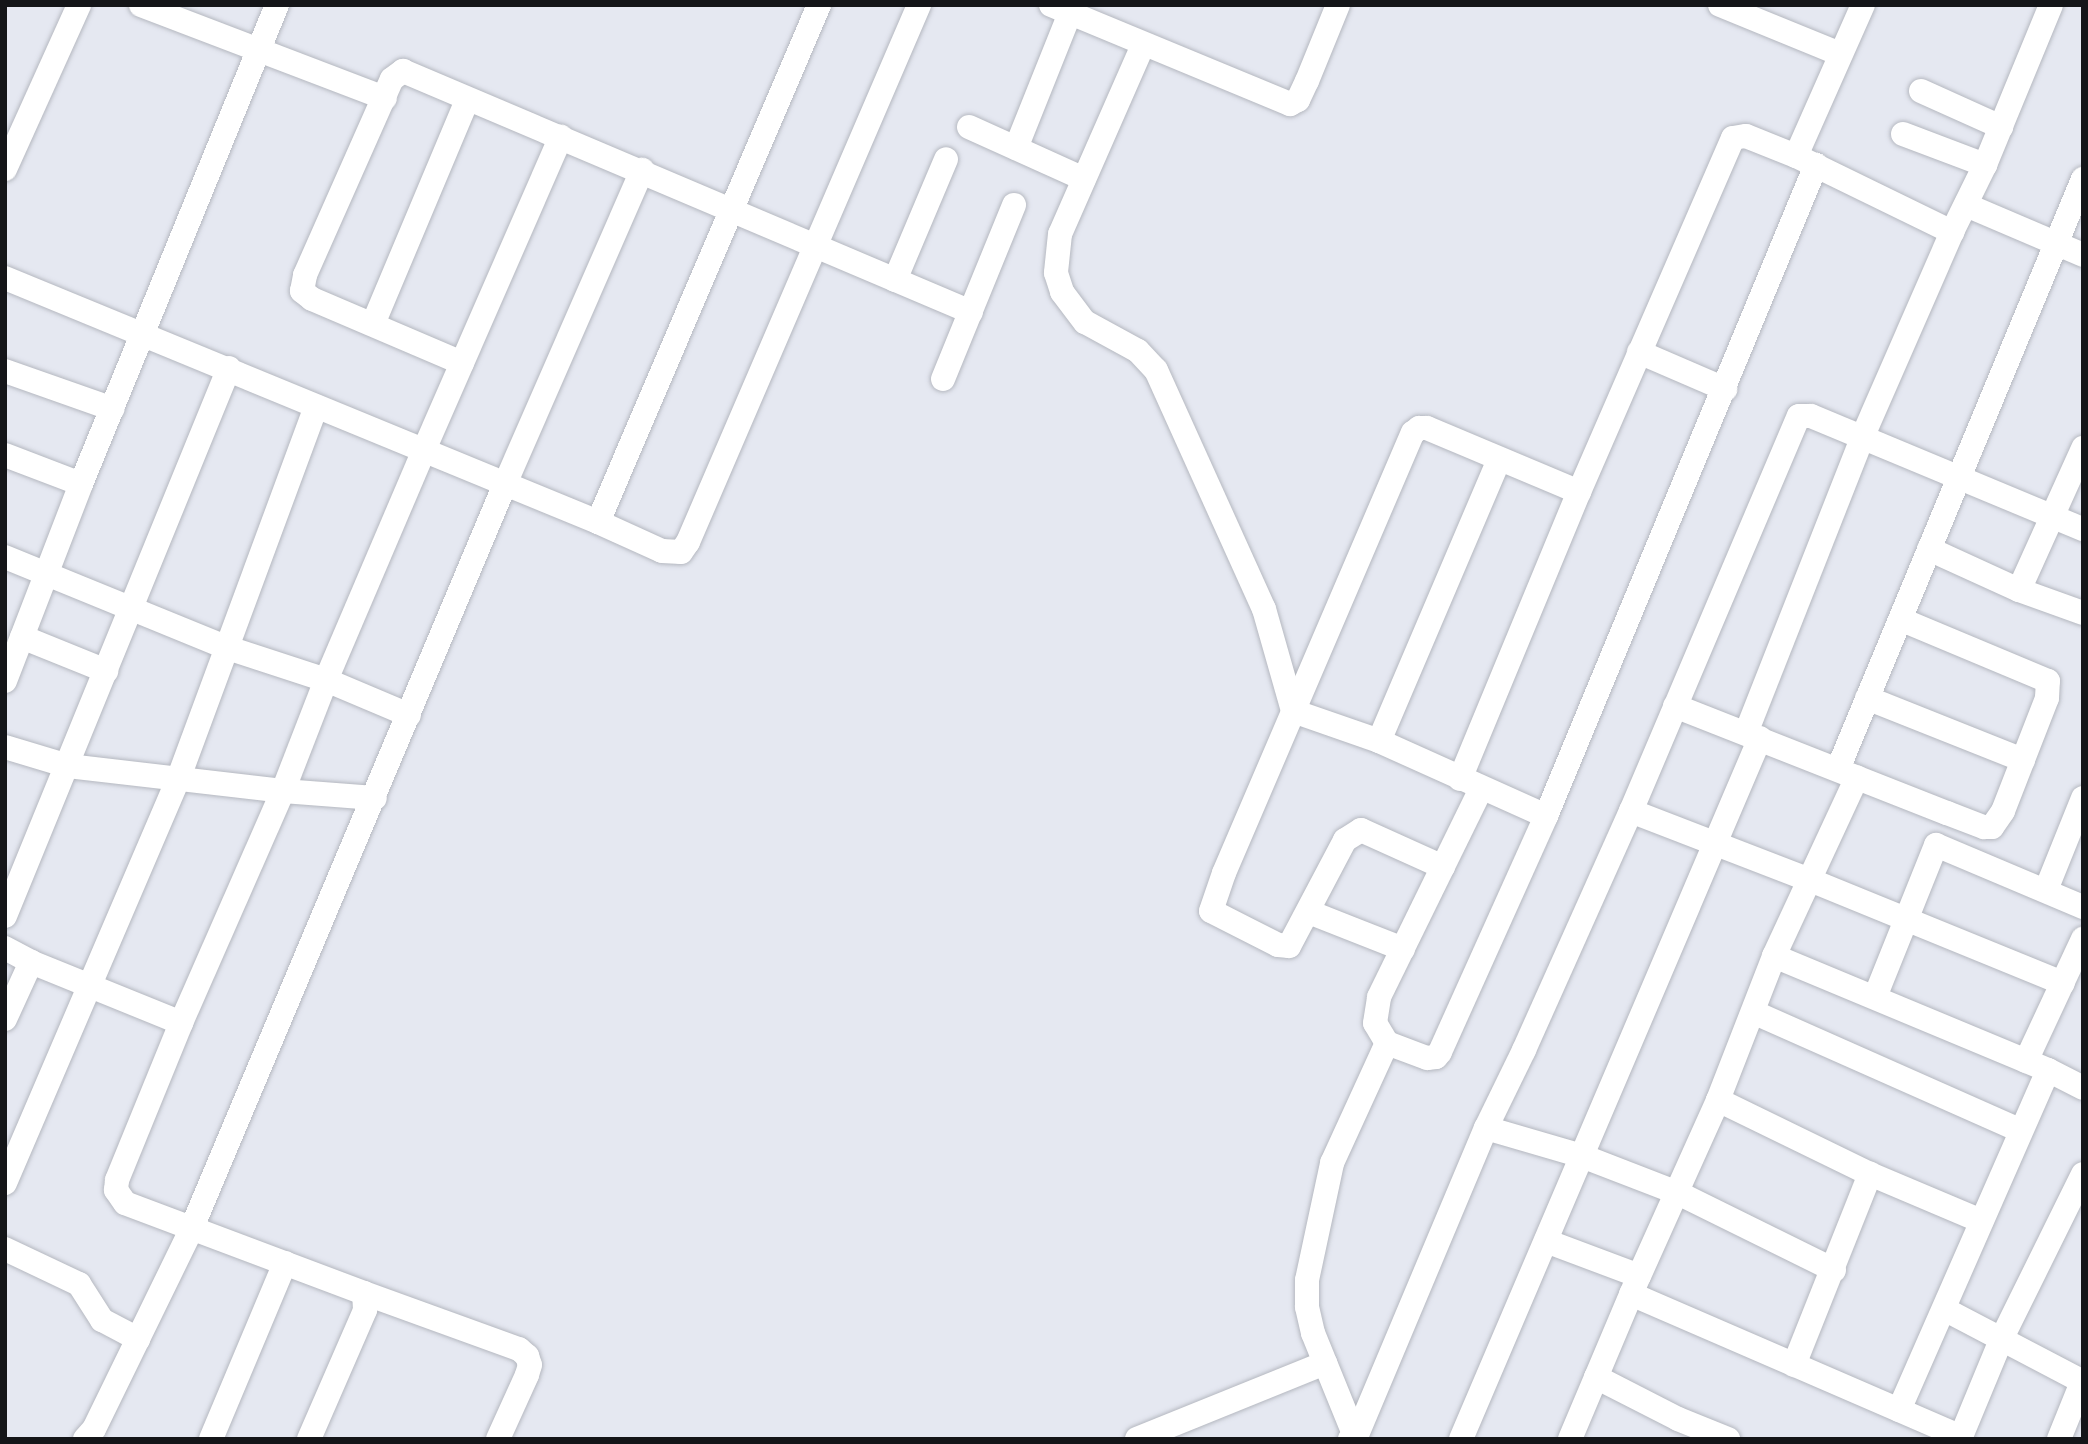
<!DOCTYPE html>
<style>
body{margin:0}
#map{position:relative;width:2088px;height:1444px;overflow:hidden;background:#e5e8f1;font-family:"Noto Sans",sans-serif}
div>[style]{position:absolute}
.roads{filter:drop-shadow(0 0 2px #b5b8c0) drop-shadow(0 0 2px #b5b8c0)}
.street>*{height:24px;margin:-12px;padding:0 12px;transform-origin:12px;border-radius:12px;background:#fff}
span{translate:-50% -50%;white-space:nowrap;text-align:center;line-height:1.15;-webkit-text-stroke:5px #f2f6ff;paint-order:stroke}
.frame{position:absolute;inset:0;border:7px solid #141518;pointer-events:none}
</style>
<div id="map">
<div class="roads">
<div class="street">
<div style="left:141px;top:5px;width:261px;rotate:20.9deg"></div>
<div style="left:1051px;top:5px;width:259px;rotate:22.5deg"></div>
<div style="left:1290px;top:104px;width:9px;rotate:-27deg"></div>
<div style="left:1298px;top:100px;width:21px;rotate:-65deg"></div>
<div style="left:1307px;top:81px;width:82px;rotate:-67.8deg"></div>
<div style="left:1720px;top:5px;width:130px;rotate:22.2deg"></div>
<div style="left:1143px;top:45px;width:206px;rotate:113.7deg"></div>
<div style="left:1060px;top:234px;width:39px;rotate:96deg"></div>
<div style="left:1056px;top:273px;width:20px;rotate:72deg"></div>
<div style="left:1062px;top:292px;width:38px;rotate:53deg"></div>
<div style="left:1085px;top:322px;width:60px;rotate:28.7deg"></div>
<div style="left:1138px;top:351px;width:26px;rotate:47deg"></div>
<div style="left:1156px;top:370px;width:262px;rotate:65.7deg"></div>
<div style="left:1264px;top:609px;width:106px;rotate:74.1deg"></div>
<div style="left:1293px;top:711px;width:91px;rotate:19.2deg"></div>
<div style="left:1379px;top:741px;width:183px;rotate:24.2deg"></div>
<div style="left:1921px;top:91px;width:88px;rotate:24.2deg"></div>
<div style="left:969px;top:127px;width:126px;rotate:24.3deg"></div>
<div style="left:1903px;top:134px;width:88px;rotate:20.7deg"></div>
<div style="left:1016px;top:148px;width:145px;rotate:-68.2deg"></div>
<div style="left:1796px;top:156px;width:165px;rotate:-66.1deg"></div>
<div style="left:5px;top:169px;width:180px;rotate:-65.7deg"></div>
<div style="left:1966px;top:205px;width:127px;rotate:23.1deg"></div>
<div style="left:5px;top:278px;width:641px;rotate:22.37deg"></div>
<div style="left:598px;top:522px;width:70px;rotate:24.4deg"></div>
<div style="left:662px;top:551px;width:19px;rotate:3deg"></div>
<div style="left:681px;top:552px;width:12px;rotate:-55deg"></div>
<div style="left:688px;top:542px;width:585px;rotate:-66.72deg"></div>
<div style="left:895px;top:280px;width:131px;rotate:-67.1deg"></div>
<div style="left:373px;top:324px;width:243px;rotate:-67.2deg"></div>
<div style="left:1639px;top:352px;width:94px;rotate:23.3deg"></div>
<div style="left:462px;top:363px;width:163px;rotate:-156.9deg"></div>
<div style="left:312px;top:299px;width:13px;rotate:-141deg"></div>
<div style="left:302px;top:291px;width:16px;rotate:-79deg"></div>
<div style="left:305px;top:275px;width:214px;rotate:-66.1deg"></div>
<div style="left:392px;top:79px;width:14px;rotate:-36deg"></div>
<div style="left:403px;top:71px;width:617px;rotate:22.99deg"></div>
<div style="left:5px;top:371px;width:114px;rotate:19.4deg"></div>
<div style="left:943px;top:379px;width:188px;rotate:-67.8deg"></div>
<div style="left:5px;top:455px;width:81px;rotate:20.9deg"></div>
<div style="left:598px;top:522px;width:562px;rotate:-66.85deg"></div>
<div style="left:1929px;top:549px;width:99px;rotate:24.5deg"></div>
<div style="left:2019px;top:590px;width:68px;rotate:19.8deg"></div>
<div style="left:5px;top:557px;width:241px;rotate:22.2deg"></div>
<div style="left:228px;top:648px;width:103px;rotate:18.1deg"></div>
<div style="left:326px;top:680px;width:90px;rotate:22.9deg"></div>
<div style="left:2019px;top:590px;width:156px;rotate:-65.7deg"></div>
<div style="left:22px;top:637px;width:91px;rotate:22deg"></div>
<div style="left:5px;top:681px;width:211px;rotate:-68.9deg"></div>
<div style="left:81px;top:484px;width:518px;rotate:-67.75deg"></div>
<div style="left:1867px;top:698px;width:168px;rotate:21.7deg"></div>
<div style="left:1675px;top:706px;width:292px;rotate:21.5deg"></div>
<div style="left:1947px;top:813px;width:40px;rotate:21deg"></div>
<div style="left:1984px;top:827px;width:8px"></div>
<div style="left:1992px;top:827px;width:19px;rotate:-55deg"></div>
<div style="left:2003px;top:811px;width:121px;rotate:-68.7deg"></div>
<div style="left:2047px;top:698px;width:17px;rotate:-87deg"></div>
<div style="left:2048px;top:681px;width:160px;rotate:-157.3deg"></div>
<div style="left:1746px;top:733px;width:317px;rotate:-68.5deg"></div>
<div style="left:1862px;top:438px;width:225px;rotate:-66.4deg"></div>
<div style="left:1952px;top:232px;width:75px;rotate:-63.8deg"></div>
<div style="left:1985px;top:165px;width:173px;rotate:-67.6deg"></div>
<div style="left:1379px;top:741px;width:306px;rotate:-66.9deg"></div>
<div style="left:5px;top:747px;width:66px;rotate:16.8deg"></div>
<div style="left:68px;top:766px;width:216px;rotate:6.6deg"></div>
<div style="left:283px;top:791px;width:92px;rotate:4.4deg"></div>
<div style="left:1838px;top:769px;width:639px;rotate:-67.45deg"></div>
<div style="left:1460px;top:779px;width:311px;rotate:-67.5deg"></div>
<div style="left:1579px;top:492px;width:386px;rotate:-66.5deg"></div>
<div style="left:1733px;top:138px;width:13px;rotate:-9deg"></div>
<div style="left:1746px;top:136px;width:54px;rotate:21.8deg"></div>
<div style="left:1796px;top:156px;width:174px;rotate:26deg"></div>
<div style="left:1631px;top:811px;width:192px;rotate:21.1deg"></div>
<div style="left:1810px;top:880px;width:273px;rotate:22.2deg"></div>
<div style="left:1443px;top:867px;width:90px;rotate:-155.7deg"></div>
<div style="left:1361px;top:830px;width:19px;rotate:148deg"></div>
<div style="left:1345px;top:840px;width:120px;rotate:117.8deg"></div>
<div style="left:1289px;top:946px;width:11px;rotate:-175deg"></div>
<div style="left:1278px;top:945px;width:75px;rotate:-153.1deg"></div>
<div style="left:1211px;top:911px;width:40px;rotate:-71.1deg"></div>
<div style="left:1224px;top:873px;width:479px;rotate:-66.8deg"></div>
<div style="left:1413px;top:433px;width:8px;rotate:-40deg"></div>
<div style="left:1419px;top:428px;width:8px"></div>
<div style="left:1427px;top:428px;width:165px;rotate:22.8deg"></div>
<div style="left:2046px;top:890px;width:99px;rotate:-68.1deg"></div>
<div style="left:1309px;top:912px;width:101px;rotate:21.5deg"></div>
<div style="left:5px;top:916px;width:592px;rotate:-67.77deg"></div>
<div style="left:5px;top:948px;width:30px;rotate:28deg"></div>
<div style="left:31px;top:962px;width:162px;rotate:22.1deg"></div>
<div style="left:1774px;top:956px;width:297px;rotate:22.6deg"></div>
<div style="left:2048px;top:1070px;width:39px;rotate:27deg"></div>
<div style="left:1875px;top:997px;width:164px;rotate:-68.1deg"></div>
<div style="left:1936px;top:845px;width:160px;rotate:22.9deg"></div>
<div style="left:1753px;top:1012px;width:293px;rotate:23.9deg"></div>
<div style="left:5px;top:1019px;width:63px;rotate:-65.5deg"></div>
<div style="left:1387px;top:1043px;width:43px;rotate:20.6deg"></div>
<div style="left:1427px;top:1058px;width:9px;rotate:-6deg"></div>
<div style="left:1436px;top:1057px;width:6px;rotate:-51deg"></div>
<div style="left:1440px;top:1052px;width:259px;rotate:-65.8deg"></div>
<div style="left:1546px;top:816px;width:705px;rotate:-67.47deg"></div>
<div style="left:2026px;top:1061px;width:135px;rotate:-65deg"></div>
<div style="left:1718px;top:1100px;width:169px;rotate:26deg"></div>
<div style="left:1870px;top:1174px;width:121px;rotate:22.9deg"></div>
<div style="left:1486px;top:1128px;width:100px;rotate:16.3deg"></div>
<div style="left:1582px;top:1156px;width:103px;rotate:21.1deg"></div>
<div style="left:1678px;top:1193px;width:174px;rotate:26.3deg"></div>
<div style="left:5px;top:1183px;width:442px;rotate:-66.8deg"></div>
<div style="left:179px;top:777px;width:395px;rotate:-69.7deg"></div>
<div style="left:1546px;top:1241px;width:99px;rotate:20.6deg"></div>
<div style="left:5px;top:1249px;width:82px;rotate:25.3deg"></div>
<div style="left:79px;top:1284px;width:43px;rotate:57.4deg"></div>
<div style="left:102px;top:1320px;width:41px;rotate:27.8deg"></div>
<div style="left:364px;top:1293px;width:165px;rotate:19.9deg"></div>
<div style="left:519px;top:1349px;width:11px;rotate:41deg"></div>
<div style="left:527px;top:1356px;width:9px;rotate:72deg"></div>
<div style="left:530px;top:1365px;width:10px;rotate:107deg"></div>
<div style="left:527px;top:1375px;width:70px;rotate:114.4deg"></div>
<div style="left:1631px;top:1294px;width:360px;rotate:23.4deg"></div>
<div style="left:1944px;top:1309px;width:157px;rotate:27.7deg"></div>
<div style="left:1794px;top:1365px;width:206px;rotate:-68.3deg"></div>
<div style="left:1596px;top:1377px;width:92px;rotate:27.1deg"></div>
<div style="left:1678px;top:1419px;width:54px;rotate:21.8deg"></div>
<div style="left:1899px;top:1410px;width:371px;rotate:-66.3deg"></div>
<div style="left:85px;top:1439px;width:13px;rotate:-48deg"></div>
<div style="left:94px;top:1429px;width:221px;rotate:-64deg"></div>
<div style="left:191px;top:1230px;width:809px;rotate:-67.17deg"></div>
<div style="left:505px;top:484px;width:343px;rotate:-66.4deg"></div>
<div style="left:211px;top:1439px;width:191px;rotate:-67.2deg"></div>
<div style="left:309px;top:1439px;width:141px;rotate:-66.5deg"></div>
<div style="left:365px;top:1310px;width:17px;rotate:-93deg"></div>
<div style="left:364px;top:1293px;width:255px;rotate:-159.4deg"></div>
<div style="left:125px;top:1203px;width:16px;rotate:-125deg"></div>
<div style="left:116px;top:1190px;width:10px;rotate:-84deg"></div>
<div style="left:117px;top:1180px;width:170px;rotate:-67.8deg"></div>
<div style="left:181px;top:1023px;width:253px;rotate:-66.3deg"></div>
<div style="left:283px;top:791px;width:119px;rotate:-68.8deg"></div>
<div style="left:326px;top:680px;width:250px;rotate:-66.9deg"></div>
<div style="left:424px;top:450px;width:342px;rotate:-66.4deg"></div>
<div style="left:1137px;top:1439px;width:203px;rotate:-22deg"></div>
<div style="left:1350px;top:1439px;width:6px;rotate:-18deg"></div>
<div style="left:1356px;top:1437px;width:335px;rotate:-67.2deg"></div>
<div style="left:1486px;top:1128px;width:87px;rotate:-64deg"></div>
<div style="left:1524px;top:1050px;width:262px;rotate:-65.9deg"></div>
<div style="left:1631px;top:811px;width:429px;rotate:-67deg"></div>
<div style="left:1799px;top:416px;width:12px"></div>
<div style="left:1811px;top:416px;width:295px;rotate:22.6deg"></div>
<div style="left:1356px;top:1439px;width:114px;rotate:-112.1deg"></div>
<div style="left:1313px;top:1333px;width:27px;rotate:-103deg"></div>
<div style="left:1307px;top:1307px;width:27px;rotate:-90deg"></div>
<div style="left:1307px;top:1280px;width:120px;rotate:-77.9deg"></div>
<div style="left:1332px;top:1163px;width:132px;rotate:-65.4deg"></div>
<div style="left:1387px;top:1043px;width:23px;rotate:-121deg"></div>
<div style="left:1375px;top:1023px;width:26px;rotate:-81deg"></div>
<div style="left:1379px;top:997px;width:232px;rotate:-63.9deg"></div>
<div style="left:1461px;top:1439px;width:762px;rotate:-66.9deg"></div>
<div style="left:1570px;top:1439px;width:177px;rotate:-67.1deg"></div>
<div style="left:1639px;top:1276px;width:193px;rotate:-65.8deg"></div>
<div style="left:1718px;top:1100px;width:155px;rotate:-68.7deg"></div>
<div style="left:1774px;top:956px;width:197px;rotate:-65.1deg"></div>
<div style="left:1960px;top:1439px;width:107px;rotate:-67.5deg"></div>
<div style="left:2001px;top:1340px;width:185px;rotate:-63.7deg"></div>
<div style="left:2059px;top:1439px;width:61px;rotate:-68deg"></div>
</div>
</div>
<div class="frame"></div>
</div>
